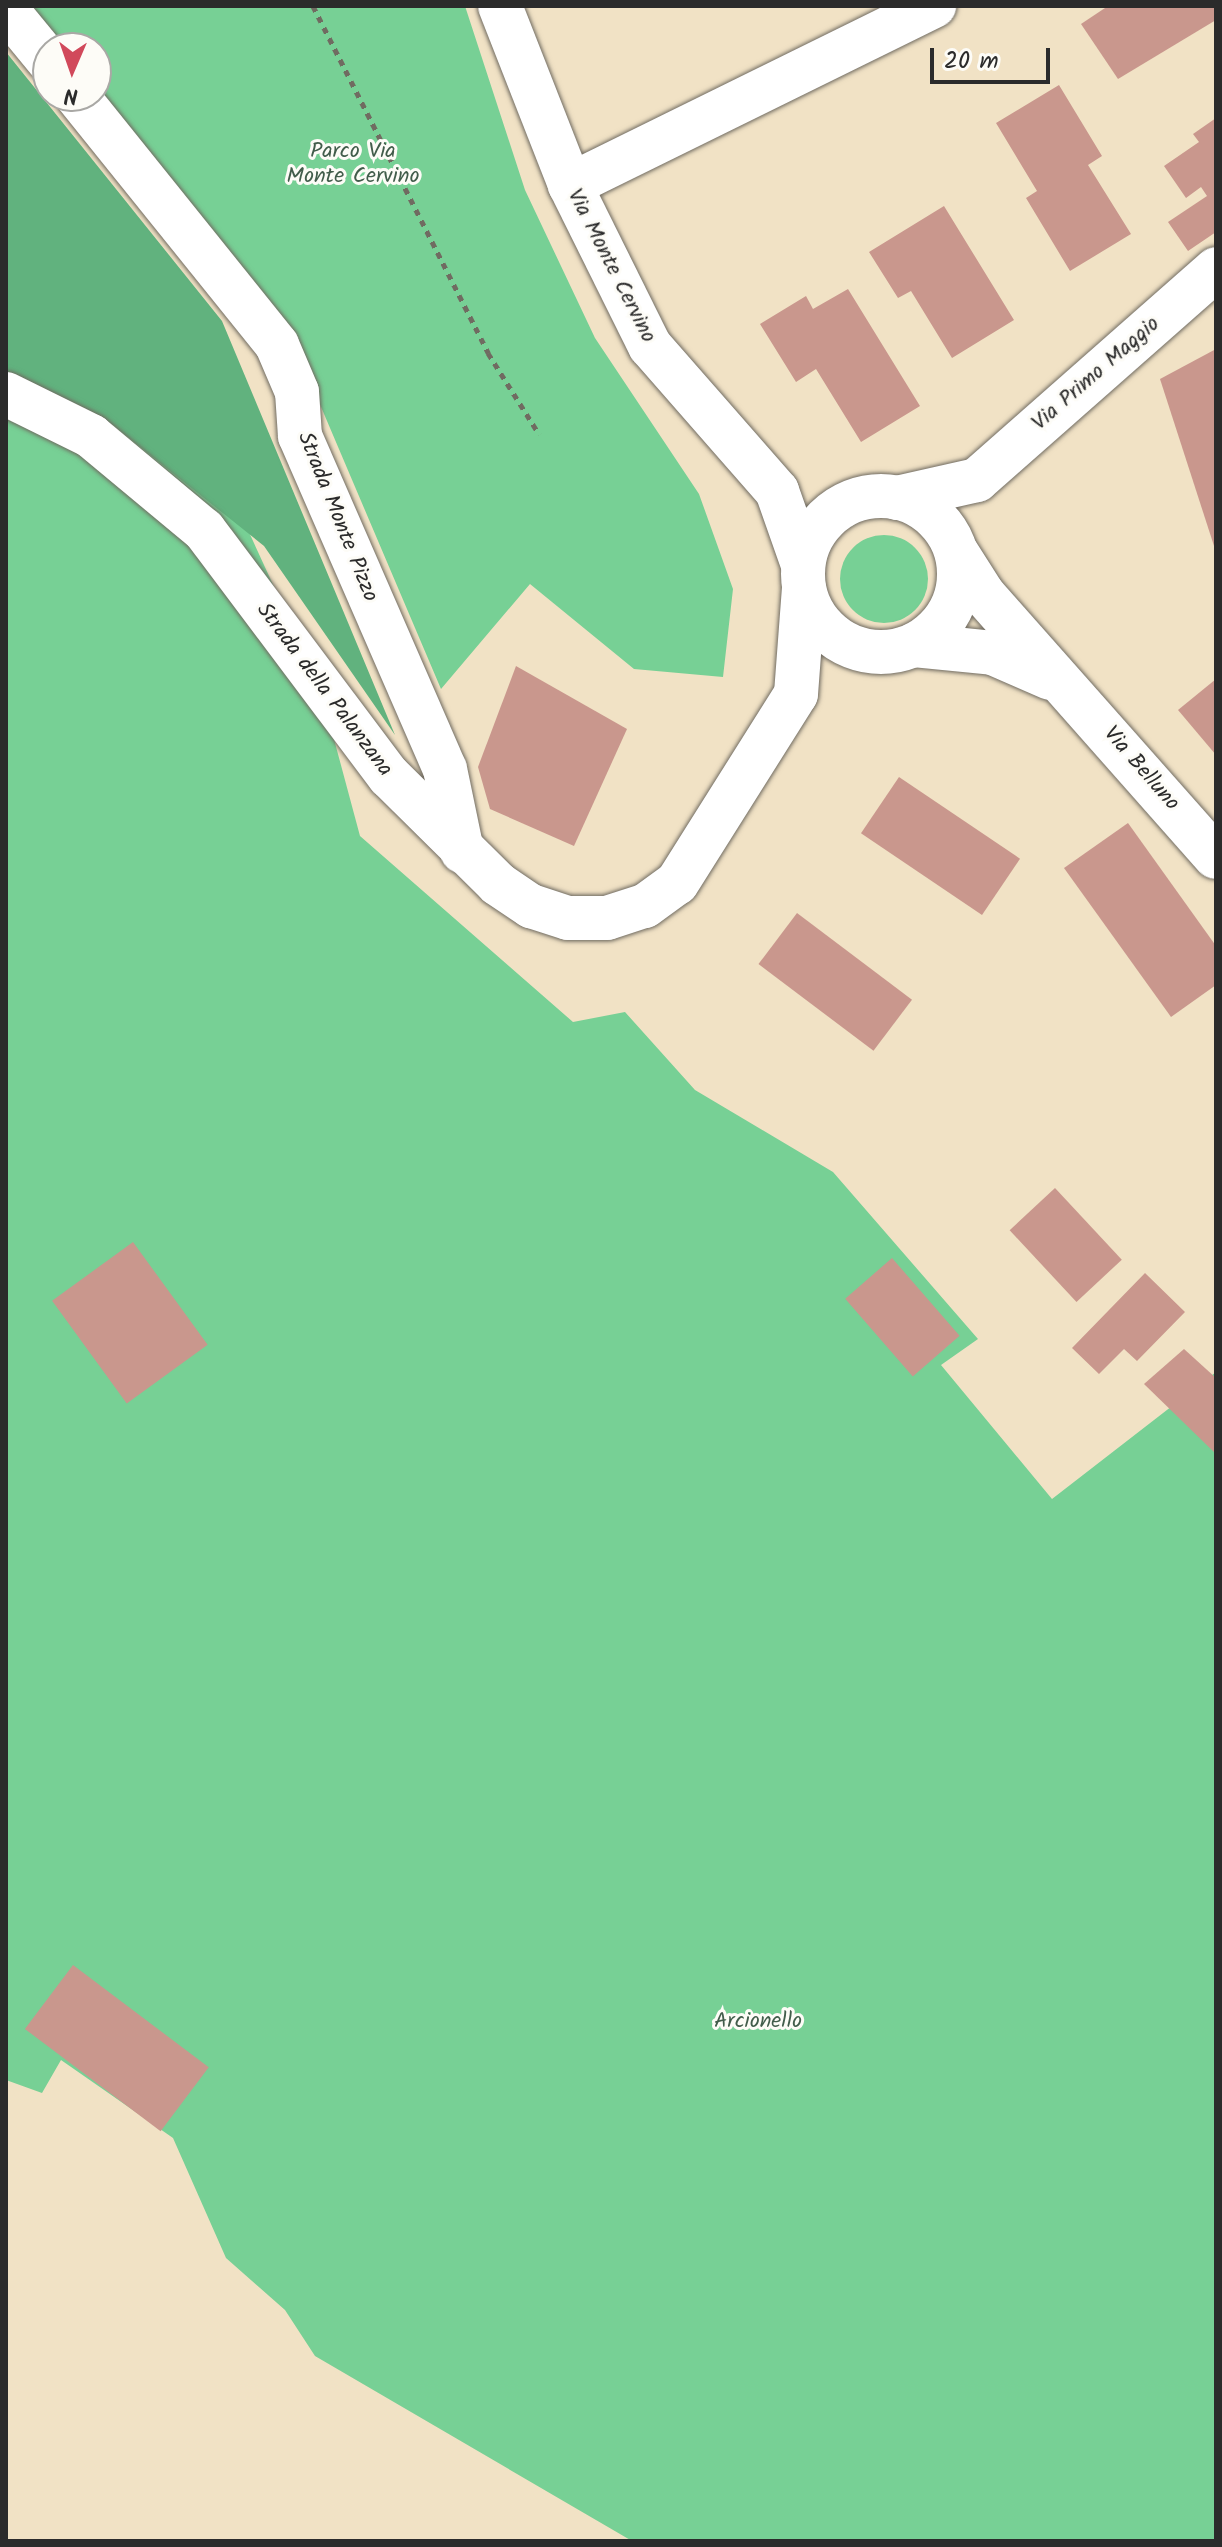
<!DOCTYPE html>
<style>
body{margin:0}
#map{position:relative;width:1222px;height:2547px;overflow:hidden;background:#f1e2c5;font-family:Kalam,sans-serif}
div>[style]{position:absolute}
.green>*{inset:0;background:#77d095}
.round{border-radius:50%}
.forest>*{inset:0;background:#61b27e}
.building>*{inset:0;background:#c9978d;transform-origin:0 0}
.path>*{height:5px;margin-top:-2.5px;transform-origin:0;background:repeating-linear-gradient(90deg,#706b61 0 6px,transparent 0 12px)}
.roads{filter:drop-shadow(0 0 2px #706b61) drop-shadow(0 0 2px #706b61)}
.minor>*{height:44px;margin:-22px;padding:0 22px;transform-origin:22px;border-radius:22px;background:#fff}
.minor>.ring{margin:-22px;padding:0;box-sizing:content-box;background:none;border:44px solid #fff;border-radius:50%}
span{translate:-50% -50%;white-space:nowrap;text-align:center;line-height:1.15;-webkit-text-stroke:6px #fdfcf7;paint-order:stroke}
.park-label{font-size:22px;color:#425d4b}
.street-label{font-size:22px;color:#2b2b2b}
.frame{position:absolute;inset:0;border:8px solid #2b2b2b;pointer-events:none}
.north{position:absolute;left:32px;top:32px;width:80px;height:80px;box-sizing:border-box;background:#fdfcf7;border:2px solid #a9a8a5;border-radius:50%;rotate:182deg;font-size:22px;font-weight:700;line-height:32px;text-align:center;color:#2b2b2b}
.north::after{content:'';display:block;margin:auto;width:28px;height:36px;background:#d1495b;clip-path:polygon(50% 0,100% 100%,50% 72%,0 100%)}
.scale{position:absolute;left:930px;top:48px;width:120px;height:36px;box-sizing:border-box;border:4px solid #2b2b2b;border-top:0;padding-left:10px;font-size:24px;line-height:28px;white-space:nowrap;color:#2b2b2b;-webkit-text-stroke:6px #fdfcf7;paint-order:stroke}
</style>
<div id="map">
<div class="green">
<div style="clip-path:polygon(26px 6px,465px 6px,525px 190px,595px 338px,699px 494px,733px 589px,723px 677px,634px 669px,530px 584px,441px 689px,293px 341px,96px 91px,96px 48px,61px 48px)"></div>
<div style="clip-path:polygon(6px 165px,231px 493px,320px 687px,360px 836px,573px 1022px,625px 1012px,695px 1090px,833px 1172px,978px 1339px,941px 1365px,1052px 1499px,1216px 1372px,1216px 2541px,632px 2541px,315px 2356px,285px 2310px,226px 2258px,173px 2138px,61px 2060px,42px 2093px,6px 2080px)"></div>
<div class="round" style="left:840px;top:535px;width:88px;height:88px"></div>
</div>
<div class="forest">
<div style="clip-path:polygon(6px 52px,222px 321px,395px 735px,264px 546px,108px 421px,6px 372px)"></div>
</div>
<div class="building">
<div style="clip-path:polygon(1108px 6px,1216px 6px,1216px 20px,1118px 79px,1081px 24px)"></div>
<div style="clip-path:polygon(1059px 85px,1102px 156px,1088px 165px,1131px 234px,1070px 271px,1026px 198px,1037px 191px,996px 123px)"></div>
<div style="clip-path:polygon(1216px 118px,1216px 232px,1188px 251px,1168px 222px,1207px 196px,1201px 187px,1186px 198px,1164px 166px,1199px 142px,1193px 134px)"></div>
<div style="clip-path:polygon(944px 206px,1014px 320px,952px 358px,911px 291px,898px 298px,869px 252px)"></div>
<div style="clip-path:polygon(848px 289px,920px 406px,861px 442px,816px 369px,796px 382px,760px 324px,806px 296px,813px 309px)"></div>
<div style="clip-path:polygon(1216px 349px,1216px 549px,1215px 549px,1160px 379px)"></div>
<div style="clip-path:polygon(516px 666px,627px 729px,574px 846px,490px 809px,478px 767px)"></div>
<div style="clip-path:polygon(1216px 679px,1216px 755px,1178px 710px)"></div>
<div style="left:899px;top:777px;width:146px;height:68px;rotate:34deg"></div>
<div style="clip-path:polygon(1128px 823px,1216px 946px,1216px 985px,1171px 1017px,1064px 868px)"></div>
<div style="left:797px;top:913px;width:144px;height:64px;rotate:37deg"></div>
<div style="left:1055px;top:1188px;width:98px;height:62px;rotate:47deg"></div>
<div style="left:133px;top:1242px;width:127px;height:100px;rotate:54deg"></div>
<div style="left:892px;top:1258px;width:103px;height:62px;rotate:49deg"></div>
<div style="clip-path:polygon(1145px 1273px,1185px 1312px,1137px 1361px,1124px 1349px,1099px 1374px,1072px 1348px)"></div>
<div style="clip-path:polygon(1184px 1349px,1216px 1378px,1216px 1454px,1144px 1384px)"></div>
<div style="left:73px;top:1965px;width:170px;height:80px;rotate:37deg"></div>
</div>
<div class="path">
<div style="left:313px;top:6px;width:389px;rotate:63.2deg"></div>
<div style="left:488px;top:353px;width:96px;rotate:57.8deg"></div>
</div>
<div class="roads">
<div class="minor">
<div style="left:500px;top:6px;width:192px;rotate:68.6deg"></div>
<div style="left:570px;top:185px;width:180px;rotate:63.6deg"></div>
<div style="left:650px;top:346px;width:193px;rotate:48.8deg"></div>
<div style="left:777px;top:491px;width:78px;rotate:70.6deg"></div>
<div style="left:6px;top:9px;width:66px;rotate:50.5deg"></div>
<div style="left:77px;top:96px;width:319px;rotate:51.2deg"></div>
<div style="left:277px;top:345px;width:51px;rotate:66.9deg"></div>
<div style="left:297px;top:392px;width:44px;rotate:86.1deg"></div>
<div style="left:300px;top:436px;width:363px;rotate:66.5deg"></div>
<div style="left:445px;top:769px;width:84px;rotate:78.3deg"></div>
<div style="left:570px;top:185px;width:406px;rotate:-26.2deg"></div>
<div style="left:6px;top:394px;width:95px;rotate:26.3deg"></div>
<div style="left:91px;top:436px;width:147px;rotate:39.8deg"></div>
<div style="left:204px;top:530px;width:308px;rotate:53.1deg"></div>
<div style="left:389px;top:776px;width:153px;rotate:44.7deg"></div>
<div style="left:498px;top:884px;width:40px;rotate:34deg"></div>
<div style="left:531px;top:906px;width:39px;rotate:18deg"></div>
<div style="left:568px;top:918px;width:39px"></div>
<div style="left:607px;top:918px;width:40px;rotate:-18deg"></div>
<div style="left:645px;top:906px;width:39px;rotate:-36deg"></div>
<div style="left:677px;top:883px;width:223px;rotate:-57.8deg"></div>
<div style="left:796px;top:694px;width:106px;rotate:-85.7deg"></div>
<div class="ring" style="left:803px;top:496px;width:112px;height:112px"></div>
<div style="left:897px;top:498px;width:82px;rotate:-12.7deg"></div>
<div style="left:977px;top:480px;width:319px;rotate:-41.4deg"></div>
<div style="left:957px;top:553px;width:49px;rotate:57.6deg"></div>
<div style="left:983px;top:594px;width:351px;rotate:48.5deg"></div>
<div style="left:914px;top:645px;width:79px;rotate:5.8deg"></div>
<div style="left:993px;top:653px;width:62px;rotate:23.7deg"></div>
</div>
</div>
<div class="park-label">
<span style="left:353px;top:164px">Parco Via<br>Monte Cervino</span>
<span style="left:758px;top:2022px">Arcionello</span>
</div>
<div class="street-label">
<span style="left:611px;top:266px;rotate:63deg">Via Monte Cervino</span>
<span style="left:1096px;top:374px;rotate:-41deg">Via Primo Maggio</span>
<span style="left:337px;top:517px;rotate:68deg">Strada Monte Pizzo</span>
<span style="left:324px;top:690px;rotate:53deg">Strada della Palanzana</span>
<span style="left:1141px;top:769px;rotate:49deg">Via Belluno</span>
</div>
<div class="frame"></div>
<div class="north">N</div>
<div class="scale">20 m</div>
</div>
